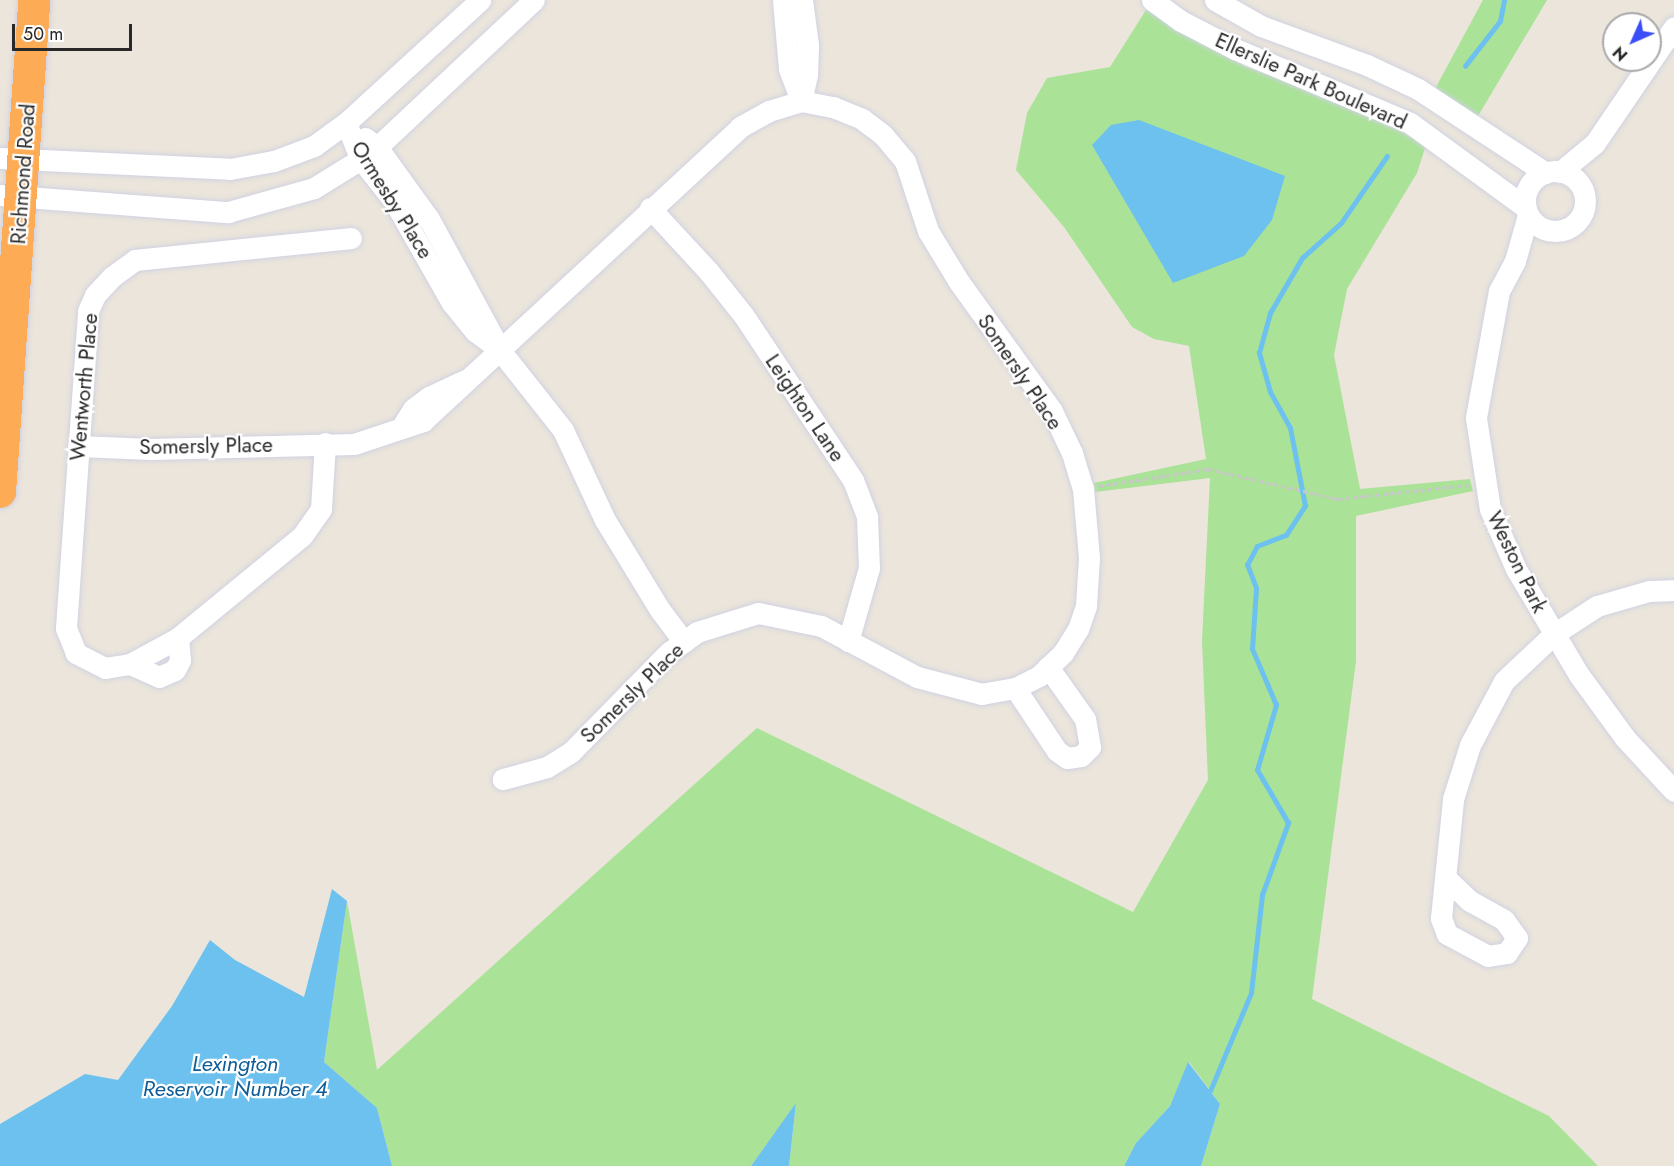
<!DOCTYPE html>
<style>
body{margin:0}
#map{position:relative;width:1674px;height:1166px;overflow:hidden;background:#ebe5db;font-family:Jost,sans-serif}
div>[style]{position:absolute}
.green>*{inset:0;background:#aae297}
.water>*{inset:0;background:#6dc1ee}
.stream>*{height:4.5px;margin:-2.25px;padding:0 2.25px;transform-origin:2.25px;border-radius:2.25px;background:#6dc1ee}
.path>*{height:3px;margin-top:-1.5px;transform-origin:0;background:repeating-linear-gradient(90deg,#c7c7c7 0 4.5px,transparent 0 7.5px)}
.roads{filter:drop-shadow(0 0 2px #d0d2e2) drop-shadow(0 0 2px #d0d2e2)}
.minor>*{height:21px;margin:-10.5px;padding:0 10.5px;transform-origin:10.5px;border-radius:10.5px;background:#fff}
.minor>.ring{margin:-10.5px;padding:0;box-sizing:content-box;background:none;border:21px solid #fff;border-radius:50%}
.highway>*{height:32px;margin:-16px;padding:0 16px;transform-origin:16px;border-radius:16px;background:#fdab54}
span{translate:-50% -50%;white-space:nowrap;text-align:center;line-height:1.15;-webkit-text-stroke:4.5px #fff;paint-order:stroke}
.street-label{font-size:21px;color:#292929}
.water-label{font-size:22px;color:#0e5d98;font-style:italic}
.north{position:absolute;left:1602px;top:12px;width:60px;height:60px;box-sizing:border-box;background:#fff;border:2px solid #a9a9a9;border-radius:50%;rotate:225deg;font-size:16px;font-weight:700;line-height:24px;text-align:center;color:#292929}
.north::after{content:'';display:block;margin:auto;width:21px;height:27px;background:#3a4ef9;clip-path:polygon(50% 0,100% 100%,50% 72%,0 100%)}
.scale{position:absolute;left:12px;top:24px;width:120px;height:27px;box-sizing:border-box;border:3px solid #292929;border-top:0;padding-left:8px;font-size:18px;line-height:21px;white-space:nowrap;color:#292929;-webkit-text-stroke:4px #fff;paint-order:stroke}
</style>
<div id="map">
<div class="green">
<div style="clip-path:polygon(1483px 0,1547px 0,1478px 116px,1435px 89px)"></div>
<div style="clip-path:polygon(1146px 10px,1246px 67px,1344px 101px,1426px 145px,1417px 173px,1347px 289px,1334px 355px,1360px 489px,1470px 479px,1473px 491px,1356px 516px,1356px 661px,1312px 999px,1549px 1116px,1598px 1166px,1201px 1166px,1220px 1104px,1189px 1062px,1170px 1106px,1136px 1143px,1124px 1166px,789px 1166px,796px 1104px,751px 1166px,392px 1166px,377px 1108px,324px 1062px,347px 901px,377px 1070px,757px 728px,1133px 912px,1208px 780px,1202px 641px,1210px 478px,1095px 492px,1094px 483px,1206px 459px,1189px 346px,1154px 339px,1132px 327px,1064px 227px,1016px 170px,1027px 113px,1047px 78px,1110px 67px)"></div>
</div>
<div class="water">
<div style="clip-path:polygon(1139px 120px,1285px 176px,1272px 220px,1244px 256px,1173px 283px,1092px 145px,1111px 125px)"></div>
<div style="clip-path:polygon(332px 889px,347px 901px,324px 1062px,377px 1108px,392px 1166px,0 1166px,0 1124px,85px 1074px,118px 1080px,172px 1006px,210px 940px,235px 960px,304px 997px)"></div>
<div style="clip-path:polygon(1188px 1062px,1220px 1104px,1201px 1166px,1124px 1166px,1136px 1143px,1170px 1106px)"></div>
<div style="clip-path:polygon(796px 1103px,789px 1166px,751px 1166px)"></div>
</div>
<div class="stream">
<div style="left:1465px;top:66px;width:57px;rotate:-52.1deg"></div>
<div style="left:1500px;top:21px;width:21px;rotate:-79deg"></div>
<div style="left:1210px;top:1091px;width:106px;rotate:-67.3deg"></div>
<div style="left:1251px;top:993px;width:99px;rotate:-83.6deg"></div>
<div style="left:1262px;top:895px;width:77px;rotate:-70.1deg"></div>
<div style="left:1288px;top:823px;width:61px;rotate:-120.3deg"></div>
<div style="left:1257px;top:770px;width:68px;rotate:-73.7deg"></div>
<div style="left:1276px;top:705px;width:61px;rotate:-113.2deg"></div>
<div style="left:1252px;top:649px;width:61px;rotate:-86.2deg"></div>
<div style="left:1256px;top:588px;width:25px;rotate:-111deg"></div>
<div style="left:1247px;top:565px;width:21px;rotate:-62deg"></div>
<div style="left:1257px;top:546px;width:31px;rotate:-21deg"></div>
<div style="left:1286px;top:535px;width:35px;rotate:-57deg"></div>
<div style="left:1305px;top:506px;width:79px;rotate:-100.9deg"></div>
<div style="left:1290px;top:428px;width:41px;rotate:-119.1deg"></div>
<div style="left:1270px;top:392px;width:41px;rotate:-105.8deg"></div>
<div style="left:1259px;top:353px;width:41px;rotate:-74.6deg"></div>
<div style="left:1270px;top:313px;width:64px;rotate:-59.8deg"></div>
<div style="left:1302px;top:258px;width:52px;rotate:-41.9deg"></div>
<div style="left:1341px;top:223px;width:81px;rotate:-55.5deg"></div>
</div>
<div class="path">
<div style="left:1099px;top:486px;width:110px;rotate:-8.9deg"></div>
<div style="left:1208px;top:469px;width:133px;rotate:13deg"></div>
<div style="left:1338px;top:499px;width:131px;rotate:-6.1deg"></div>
</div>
<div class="roads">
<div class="minor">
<div style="left:783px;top:0;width:69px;rotate:85deg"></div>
<div style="left:789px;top:69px;width:34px;rotate:69deg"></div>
<div style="left:1152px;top:0;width:36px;rotate:36deg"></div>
<div style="left:1181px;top:21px;width:61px;rotate:27.4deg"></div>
<div style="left:1235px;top:49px;width:190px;rotate:22.9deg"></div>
<div style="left:1410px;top:123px;width:142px;rotate:36.1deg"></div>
<div style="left:1215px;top:0;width:53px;rotate:29.5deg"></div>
<div style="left:1261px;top:26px;width:113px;rotate:20.2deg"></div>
<div style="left:1367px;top:65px;width:56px;rotate:25.2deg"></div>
<div style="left:1418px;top:89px;width:153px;rotate:33.3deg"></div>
<div style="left:801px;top:101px;width:27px;rotate:-77deg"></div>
<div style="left:807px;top:75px;width:30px;rotate:-88deg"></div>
<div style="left:808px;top:45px;width:45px;rotate:-97.6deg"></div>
<div style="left:346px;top:123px;width:38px;rotate:68deg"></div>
<div style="left:360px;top:158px;width:55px;rotate:51.7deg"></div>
<div style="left:394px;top:201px;width:117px;rotate:60.4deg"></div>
<div style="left:452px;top:303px;width:36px;rotate:51deg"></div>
<div style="left:475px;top:331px;width:30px;rotate:37deg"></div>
<div style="left:499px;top:349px;width:103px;rotate:51.7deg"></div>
<div style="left:563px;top:430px;width:99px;rotate:65deg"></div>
<div style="left:605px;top:520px;width:105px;rotate:58.6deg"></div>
<div style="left:660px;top:610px;width:40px;rotate:53deg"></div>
<div style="left:365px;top:138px;width:15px;rotate:37deg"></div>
<div style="left:377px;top:147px;width:89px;rotate:54.2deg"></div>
<div style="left:429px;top:219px;width:145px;rotate:61.5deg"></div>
<div style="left:0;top:158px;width:230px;rotate:2.7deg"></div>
<div style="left:230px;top:169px;width:45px;rotate:-10.3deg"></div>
<div style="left:274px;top:161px;width:43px;rotate:-20.6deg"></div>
<div style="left:314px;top:146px;width:39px;rotate:-36deg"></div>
<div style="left:346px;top:123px;width:182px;rotate:-42.5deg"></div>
<div class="ring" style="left:1525px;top:171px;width:39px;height:39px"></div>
<div style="left:1560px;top:172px;width:45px;rotate:-39.6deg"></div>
<div style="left:1595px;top:143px;width:140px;rotate:-55.7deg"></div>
<div style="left:0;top:195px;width:229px;rotate:4.3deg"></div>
<div style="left:228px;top:212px;width:89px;rotate:-15.6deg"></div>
<div style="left:314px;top:188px;width:68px;rotate:-31.8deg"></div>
<div style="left:372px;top:152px;width:222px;rotate:-43.2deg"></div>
<div style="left:650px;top:208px;width:87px;rotate:47.3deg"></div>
<div style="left:709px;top:272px;width:56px;rotate:51.5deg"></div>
<div style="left:744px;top:316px;width:197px;rotate:56.4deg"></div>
<div style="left:853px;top:480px;width:40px;rotate:69deg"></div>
<div style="left:867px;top:517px;width:51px;rotate:87.8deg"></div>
<div style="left:869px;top:568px;width:76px;rotate:106deg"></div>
<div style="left:1528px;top:215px;width:48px;rotate:105.8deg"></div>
<div style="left:1515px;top:261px;width:34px;rotate:118deg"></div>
<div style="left:1499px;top:291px;width:129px;rotate:100.3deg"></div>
<div style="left:1476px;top:418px;width:92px;rotate:81.3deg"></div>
<div style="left:1490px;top:509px;width:65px;rotate:66.6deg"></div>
<div style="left:1516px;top:569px;width:123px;rotate:59.3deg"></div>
<div style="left:1579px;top:675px;width:78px;rotate:53.9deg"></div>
<div style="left:1625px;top:738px;width:72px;rotate:47.2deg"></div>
<div style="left:403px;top:425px;width:19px;rotate:-58deg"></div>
<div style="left:413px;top:409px;width:20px;rotate:-37deg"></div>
<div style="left:429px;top:397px;width:40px;rotate:-25deg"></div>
<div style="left:325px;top:443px;width:66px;rotate:93.5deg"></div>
<div style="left:321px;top:509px;width:33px;rotate:125deg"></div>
<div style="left:302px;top:536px;width:161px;rotate:140.6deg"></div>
<div style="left:178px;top:638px;width:55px;rotate:151.6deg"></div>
<div style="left:130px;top:664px;width:25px;rotate:171deg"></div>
<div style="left:105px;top:668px;width:33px;rotate:-153deg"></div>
<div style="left:76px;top:653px;width:27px;rotate:-112deg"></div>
<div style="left:66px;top:628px;width:318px;rotate:-86deg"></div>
<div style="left:88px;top:311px;width:17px;rotate:-66deg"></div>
<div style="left:95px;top:295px;width:26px;rotate:-47deg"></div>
<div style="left:113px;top:276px;width:27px;rotate:-36deg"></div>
<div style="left:135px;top:260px;width:217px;rotate:-5.8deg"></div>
<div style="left:78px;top:446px;width:73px;rotate:2.4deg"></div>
<div style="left:151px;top:449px;width:203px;rotate:-1.4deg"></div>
<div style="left:354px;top:444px;width:73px;rotate:-18.4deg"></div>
<div style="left:423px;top:421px;width:432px;rotate:-42.8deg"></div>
<div style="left:740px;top:127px;width:33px;rotate:-29deg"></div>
<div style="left:769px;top:111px;width:34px;rotate:-17deg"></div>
<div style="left:801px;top:101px;width:33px;rotate:11deg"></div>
<div style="left:833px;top:107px;width:31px;rotate:22deg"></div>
<div style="left:862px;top:119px;width:26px;rotate:37deg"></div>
<div style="left:883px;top:135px;width:34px;rotate:50deg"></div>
<div style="left:905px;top:161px;width:74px;rotate:71.8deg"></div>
<div style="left:928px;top:231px;width:60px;rotate:58.7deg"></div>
<div style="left:959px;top:282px;width:159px;rotate:54.2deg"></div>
<div style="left:1052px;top:411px;width:47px;rotate:64.5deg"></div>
<div style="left:1072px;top:453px;width:38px;rotate:73deg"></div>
<div style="left:1083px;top:489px;width:69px;rotate:85deg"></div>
<div style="left:1089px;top:558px;width:48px;rotate:93.6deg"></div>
<div style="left:1086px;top:606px;width:24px;rotate:109deg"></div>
<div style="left:1078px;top:629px;width:28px;rotate:122deg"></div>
<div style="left:1063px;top:653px;width:33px;rotate:136deg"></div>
<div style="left:1039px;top:676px;width:27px;rotate:153deg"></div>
<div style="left:1015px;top:688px;width:34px;rotate:170deg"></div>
<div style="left:982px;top:694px;width:67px;rotate:-165.3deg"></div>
<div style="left:917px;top:677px;width:109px;rotate:-152deg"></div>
<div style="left:821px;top:626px;width:64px;rotate:-168.3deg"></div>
<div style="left:758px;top:613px;width:64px;rotate:162.7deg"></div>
<div style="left:697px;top:632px;width:34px;rotate:144deg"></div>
<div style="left:669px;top:652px;width:140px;rotate:134.4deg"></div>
<div style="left:571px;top:752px;width:28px;rotate:148deg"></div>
<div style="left:547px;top:767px;width:46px;rotate:164.7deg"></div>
<div style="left:130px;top:664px;width:32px;rotate:24deg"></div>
<div style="left:159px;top:677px;width:17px;rotate:-24deg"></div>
<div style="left:175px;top:670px;width:11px;rotate:-63deg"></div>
<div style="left:180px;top:660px;width:22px;rotate:-95deg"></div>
<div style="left:1015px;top:688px;width:76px;rotate:56.3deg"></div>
<div style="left:1057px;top:751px;width:12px;rotate:35deg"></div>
<div style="left:1067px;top:758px;width:14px;rotate:-8deg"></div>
<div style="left:1081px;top:756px;width:13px;rotate:-45deg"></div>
<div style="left:1090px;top:747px;width:28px;rotate:-100deg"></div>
<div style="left:1085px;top:719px;width:64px;rotate:-125.4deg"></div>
<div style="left:1448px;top:880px;width:30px;rotate:44deg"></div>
<div style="left:1470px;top:901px;width:39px;rotate:29deg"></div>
<div style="left:1504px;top:920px;width:22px;rotate:54deg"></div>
<div style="left:1517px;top:938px;width:18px;rotate:124deg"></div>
<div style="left:1507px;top:953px;width:19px;rotate:171deg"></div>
<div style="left:1488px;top:956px;width:47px;rotate:-151.8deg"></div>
<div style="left:1447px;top:934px;width:17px;rotate:-111deg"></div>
<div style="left:1441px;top:918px;width:120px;rotate:-84.2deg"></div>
<div style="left:1453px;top:799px;width:57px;rotate:-72.5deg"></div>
<div style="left:1470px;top:745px;width:72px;rotate:-62deg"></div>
<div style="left:1504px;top:681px;width:69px;rotate:-43.2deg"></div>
<div style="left:1554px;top:634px;width:51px;rotate:-33.1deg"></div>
<div style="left:1597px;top:606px;width:54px;rotate:-16.1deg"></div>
<div style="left:1649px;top:591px;width:25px;rotate:-2deg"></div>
</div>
<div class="highway">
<div style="left:0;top:492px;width:493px;rotate:-86deg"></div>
</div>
</div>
<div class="street-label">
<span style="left:1311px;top:81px;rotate:24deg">Ellerslie Park Boulevard</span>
<span style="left:23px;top:174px;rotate:-86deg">Richmond Road</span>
<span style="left:392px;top:200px;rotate:58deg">Ormesby Place</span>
<span style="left:1020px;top:372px;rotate:56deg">Somersly Place</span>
<span style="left:84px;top:387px;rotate:-85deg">Wentworth Place</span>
<span style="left:805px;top:408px;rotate:56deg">Leighton Lane</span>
<span style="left:206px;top:446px;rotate:-1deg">Somersly Place</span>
<span style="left:1517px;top:562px;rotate:64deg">Weston Park</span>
<span style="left:632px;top:693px;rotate:-44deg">Somersly Place</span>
</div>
<div class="water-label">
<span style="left:235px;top:1076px">Lexington<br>Reservoir Number 4</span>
</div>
<div class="north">N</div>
<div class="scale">50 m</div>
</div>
